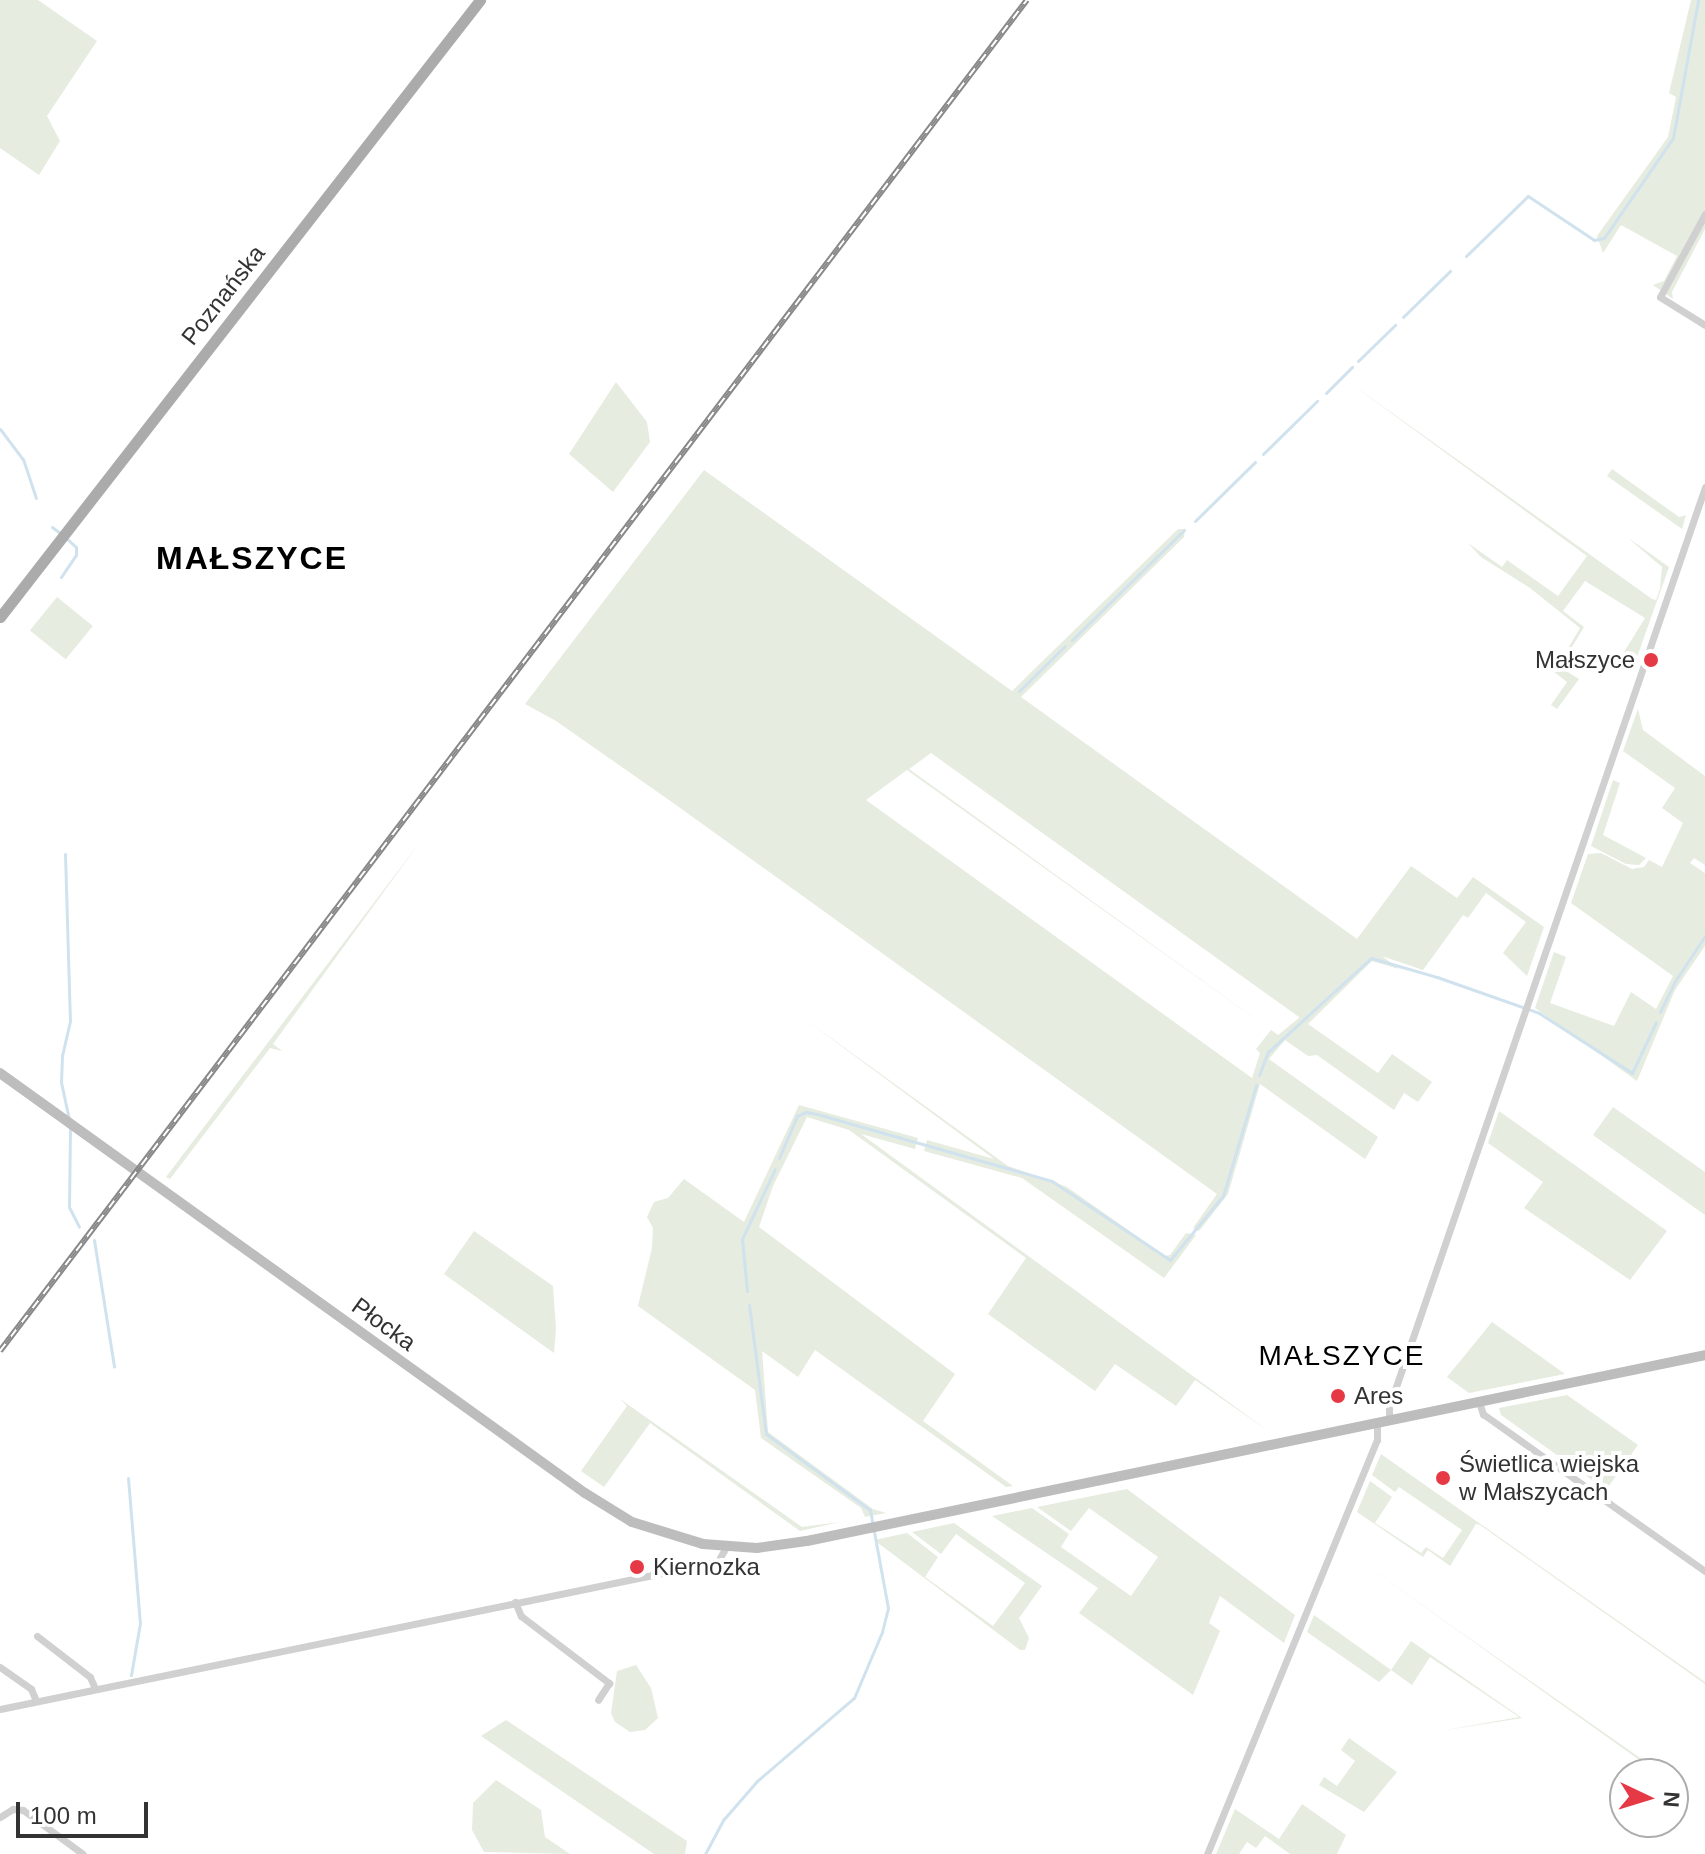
<!DOCTYPE html>
<meta charset="utf-8">
<style>
body{margin:0}
#map{position:relative;width:1705px;height:1854px;overflow:hidden;background:#fff;font-family:Arial,sans-serif}
div>[style]{position:absolute}
.green>*{inset:0;background:#e6ecdf;transform-origin:0 0}
.stream>*{height:3px;margin:-1.5px;padding:0 1.5px;transform-origin:1.5px;border-radius:1.5px;background:#cfe2ee}
.minor>*{height:7px;margin:-3.5px;padding:0 3.5px;transform-origin:3.5px;border-radius:3.5px;background:#d0d0d0}
.secondary>*{height:10px;margin:-5px;padding:0 5px;transform-origin:5px;border-radius:5px;background:#bdbdbd}
.primary>*{height:11px;margin:-5.5px;padding:0 5.5px;transform-origin:5.5px;border-radius:5.5px;background:#ababab}
.rail>*{height:6px;margin-top:-3px;transform-origin:0;background:repeating-linear-gradient(90deg,#fff 0 9px,#888 0 18px);box-sizing:border-box;border-block:2px solid #888}
.dots>*{width:22px;height:22px;translate:-50% -50%;box-sizing:border-box;border:4px solid #fff;border-radius:50%}
span{translate:-50% -50%;white-space:nowrap;text-align:center;line-height:1.15;-webkit-text-stroke:8px #fff;paint-order:stroke}
.street-label{font-size:24px;color:#333}
.poi-label{font-size:24px;color:#333}
.right{translate:-100% -50%;text-align:right}
.left{translate:0 -50%;text-align:left}
.quarter-label{font-size:28px;color:#000;letter-spacing:2px}
.district-label{font-size:32px;color:#000;font-weight:700;letter-spacing:2px}
.north{position:absolute;left:1609px;top:1758px;width:80px;height:80px;box-sizing:border-box;background:#fff;border:2px solid #adadad;border-radius:50%;rotate:94deg;font-size:22px;font-weight:700;line-height:32px;text-align:center;color:#333}
.north::after{content:'';display:block;margin:auto;width:28px;height:36px;background:#e63946;clip-path:polygon(50% 0,100% 100%,50% 72%,0 100%)}
.scale{position:absolute;left:16px;top:1802px;width:132px;height:36px;box-sizing:border-box;border:4px solid #333;border-top:0;padding-left:10px;font-size:24px;line-height:28px;white-space:nowrap;color:#333;-webkit-text-stroke:6px #fff;paint-order:stroke}
</style>
<div id="map">
<div class="green">
<div style="clip-path:polygon(0 0,38px 0,97px 41px,47px 116px,60px 141px,39px 175px,0 148px)"></div>
<div style="clip-path:polygon(1691px 0,1705px 0,1705px 229px,1672px 292px,1673px 299px,1653px 285px,1664px 281px,1677px 256px,1621px 225px,1603px 253px,1597px 236px,1668px 137px,1676px 97px,1669px 93px)"></div>
<div style="clip-path:polygon(1346px 380px,1652px 599px,1656px 600px,1660px 589px,1662px 567px,1627px 537px,1669px 567px,1636px 660px,1624px 652px,1645px 618px,1585px 581px,1563px 611px,1584px 627px,1560px 667px,1579px 679px,1557px 709px,1551px 705px,1567px 682px,1554px 672px,1580px 628px,1530px 588px,1481px 557px,1468px 543px,1502px 567px,1507px 560px,1558px 596px,1587px 556px)"></div>
<div style="clip-path:polygon(616px 382px,647px 422px,650px 442px,613px 492px,569px 454px)"></div>
<div style="clip-path:polygon(1612px 469px,1679px 517px,1686px 515px,1682px 529px,1607px 476px)"></div>
<div style="clip-path:polygon(evenodd,704px 470px,1012px 691px,1178px 529px,1185px 529px,1184px 537px,1021px 697px,1357px 939px,1411px 866px,1457px 898px,1473px 877px,1544px 927px,1527px 976px,1503px 953px,1526px 922px,1486px 893px,1468px 918px,1463px 915px,1423px 970px,1382px 956px,1399px 969px,1372px 961px,1308px 1024px,1378px 1073px,1392px 1054px,1432px 1082px,1418px 1102px,1404px 1093px,1394px 1110px,1317px 1055px,1308px 1056px,1285px 1040px,1269px 1059px,1378px 1137px,1365px 1159px,1260px 1084px,1228px 1194px,1199px 1231px,1193px 1228px,1217px 1194px,669px 800px,556px 721px,525px 704px,704px 470px,931px 753px,1299px 1017px,1299px 1018px,1278px 1035px,909px 769px,931px 753px,704px 470px,907px 770px,1271px 1030px,1256px 1049px,1260px 1053px,1252px 1078px,866px 800px,907px 770px)"></div>
<div style="left:57px;top:597px;width:46px;height:43px;rotate:39deg"></div>
<div style="clip-path:polygon(1638px 709px,1643px 730px,1705px 776px,1705px 865px,1694px 858px,1690px 863px,1705px 873px,1705px 946px,1675px 990px,1637px 1081px,1535px 1008px,1554px 952px,1566px 957px,1550px 1003px,1614px 1026px,1631px 992px,1656px 1009px,1673px 976px,1571px 903px,1588px 854px,1601px 853px,1632px 869px,1644px 867px,1649px 860px,1662px 867px,1683px 823px,1662px 808px,1675px 788px,1623px 751px)"></div>
<div style="clip-path:polygon(1613px 780px,1620px 783px,1603px 835px,1646px 858px,1639px 865px,1626px 864px,1591px 846px)"></div>
<div style="clip-path:polygon(420px 842px,273px 1044px,282px 1051px,270px 1048px,170px 1179px,166px 1177px)"></div>
<div style="clip-path:polygon(802px 1017px,1008px 1166px,1067px 1187px,1165px 1256px,1170px 1255px,1186px 1233px,1196px 1235px,1164px 1278px,1022px 1178px,924px 1151px,927px 1140px,994px 1159px)"></div>
<div style="clip-path:polygon(799px 1105px,918px 1138px,915px 1149px,861px 1134px,1271px 1433px,1195px 1380px,1176px 1406px,1115px 1364px,1095px 1391px,988px 1314px,1026px 1258px,849px 1130px,807px 1117px,773px 1186px,759px 1227px,955px 1374px,923px 1421px,1013px 1486px,1006px 1487px,815px 1350px,798px 1377px,762px 1351px,768px 1432px,873px 1509px,886px 1513px,865px 1517px,861px 1508px,761px 1438px,755px 1390px,638px 1306px,652px 1248px,653px 1228px,647px 1217px,654px 1202px,668px 1198px,684px 1179px,744px 1222px)"></div>
<div style="clip-path:polygon(1613px 1107px,1705px 1172px,1705px 1215px,1593px 1135px)"></div>
<div style="clip-path:polygon(1499px 1111px,1667px 1231px,1630px 1280px,1524px 1208px,1543px 1182px,1488px 1143px)"></div>
<div style="clip-path:polygon(474px 1231px,553px 1286px,556px 1329px,554px 1353px,444px 1274px)"></div>
<div style="clip-path:polygon(1492px 1322px,1565px 1374px,1469px 1393px,1447px 1377px)"></div>
<div style="clip-path:polygon(1567px 1395px,1638px 1445px,1606px 1490px,1501px 1415px,1499px 1408px)"></div>
<div style="clip-path:polygon(620px 1399px,802px 1527px,840px 1522px,800px 1531px,650px 1423px,604px 1487px,581px 1471px,627px 1406px)"></div>
<div style="clip-path:polygon(1381px 1454px,1705px 1682px,1705px 1684px,1480px 1525px,1476px 1524px,1450px 1566px,1428px 1550px,1423px 1557px,1357px 1512px,1370px 1481px,1392px 1497px,1375px 1523px,1421px 1553px,1426px 1547px,1443px 1558px,1462px 1530px,1399px 1487px,1395px 1492px,1372px 1475px)"></div>
<div style="clip-path:polygon(1127px 1489px,1295px 1615px,1284px 1643px,1220px 1596px,1209px 1623px,1220px 1631px,1193px 1695px,1079px 1613px,1098px 1588px,992px 1516px,1032px 1508px,1069px 1534px,1061px 1547px,1131px 1596px,1158px 1557px,1089px 1508px,1071px 1531px,1037px 1507px)"></div>
<div style="clip-path:polygon(954px 1523px,1042px 1586px,1019px 1618px,1029px 1638px,1025px 1650px,1020px 1650px,874px 1540px,907px 1533px,938px 1557px,925px 1577px,993px 1626px,1025px 1583px,956px 1534px,941px 1554px,912px 1532px)"></div>
<div style="clip-path:polygon(1342px 1548px,1459px 1631px,1663px 1774px,1659px 1774px)"></div>
<div style="clip-path:polygon(1314px 1615px,1391px 1670px,1411px 1641px,1522px 1718px,1440px 1731px,1519px 1717px,1430px 1657px,1412px 1685px,1391px 1670px,1379px 1682px,1307px 1632px)"></div>
<div style="clip-path:polygon(636px 1665px,651px 1688px,658px 1718px,645px 1730px,630px 1732px,615px 1722px,611px 1713px,617px 1671px)"></div>
<div style="clip-path:polygon(506px 1720px,687px 1841px,685px 1854px,654px 1854px,481px 1736px)"></div>
<div style="clip-path:polygon(1349px 1738px,1397px 1772px,1364px 1812px,1319px 1785px,1324px 1777px,1337px 1786px,1355px 1761px,1341px 1750px)"></div>
<div style="clip-path:polygon(496px 1780px,541px 1810px,545px 1837px,570px 1854px,484px 1852px,472px 1830px,473px 1803px)"></div>
<div style="clip-path:polygon(1302px 1804px,1346px 1835px,1337px 1854px,1290px 1854px,1265px 1836px,1256px 1848px,1247px 1842px,1239px 1854px,1216px 1854px,1235px 1809px,1279px 1839px)"></div>
</div>
<div class="stream">
<div style="left:1466px;top:256px;width:86px;rotate:-44.1deg"></div>
<div style="left:1528px;top:196px;width:79px;rotate:33.7deg"></div>
<div style="left:1594px;top:240px;width:10px;rotate:-11deg"></div>
<div style="left:1604px;top:238px;width:121px;rotate:-55.4deg"></div>
<div style="left:1673px;top:138px;width:140px;rotate:-79.7deg"></div>
<div style="left:1403px;top:317px;width:66px;rotate:-44.4deg"></div>
<div style="left:1358px;top:361px;width:52px;rotate:-44.2deg"></div>
<div style="left:1326px;top:393px;width:37px;rotate:-45deg"></div>
<div style="left:0;top:429px;width:38px;rotate:53deg"></div>
<div style="left:23px;top:459px;width:41px;rotate:71.6deg"></div>
<div style="left:1263px;top:454px;width:76px;rotate:-44.5deg"></div>
<div style="left:1195px;top:521px;width:84px;rotate:-44.5deg"></div>
<div style="left:52px;top:527px;width:10px;rotate:37deg"></div>
<div style="left:61px;top:577px;width:27px;rotate:-56deg"></div>
<div style="left:76px;top:555px;width:8px;rotate:-90deg"></div>
<div style="left:76px;top:547px;width:13px;rotate:-138deg"></div>
<div style="left:1072px;top:640px;width:157px;rotate:-44.5deg"></div>
<div style="left:1019px;top:691px;width:64px;rotate:-44.4deg"></div>
<div style="left:65px;top:854px;width:167px;rotate:88.3deg"></div>
<div style="left:70px;top:1021px;width:35px;rotate:103deg"></div>
<div style="left:62px;top:1055px;width:27px;rotate:92deg"></div>
<div style="left:61px;top:1082px;width:39px;rotate:78deg"></div>
<div style="left:1660px;top:1012px;width:34px;rotate:-64deg"></div>
<div style="left:1675px;top:981px;width:54px;rotate:-56.3deg"></div>
<div style="left:1259px;top:1075px;width:25px;rotate:-69deg"></div>
<div style="left:1268px;top:1052px;width:139px;rotate:-42.4deg"></div>
<div style="left:1371px;top:958px;width:69px;rotate:16.1deg"></div>
<div style="left:1437px;top:977px;width:108px;rotate:19.4deg"></div>
<div style="left:1539px;top:1013px;width:111px;rotate:32.8deg"></div>
<div style="left:1632px;top:1073px;width:56px;rotate:-64.8deg"></div>
<div style="left:70px;top:1127px;width:80px;rotate:90.7deg"></div>
<div style="left:69px;top:1207px;width:22px;rotate:63deg"></div>
<div style="left:779px;top:1158px;width:46px;rotate:-66.8deg"></div>
<div style="left:797px;top:1116px;width:10px;rotate:-24deg"></div>
<div style="left:806px;top:1112px;width:11px;rotate:10deg"></div>
<div style="left:817px;top:1114px;width:244px;rotate:15.9deg"></div>
<div style="left:1052px;top:1181px;width:142px;rotate:33.8deg"></div>
<div style="left:1170px;top:1260px;width:83px;rotate:-50.4deg"></div>
<div style="left:1223px;top:1196px;width:116px;rotate:-73.4deg"></div>
<div style="left:94px;top:1240px;width:128px;rotate:81deg"></div>
<div style="left:747px;top:1291px;width:52px;rotate:-95.5deg"></div>
<div style="left:742px;top:1239px;width:77px;rotate:-64.8deg"></div>
<div style="left:128px;top:1478px;width:145px;rotate:85.3deg"></div>
<div style="left:140px;top:1623px;width:53px;rotate:99.8deg"></div>
<div style="left:705px;top:1854px;width:40px;rotate:-62deg"></div>
<div style="left:724px;top:1819px;width:50px;rotate:-49deg"></div>
<div style="left:757px;top:1781px;width:128px;rotate:-40.6deg"></div>
<div style="left:854px;top:1698px;width:72px;rotate:-67deg"></div>
<div style="left:882px;top:1632px;width:25px;rotate:-76deg"></div>
<div style="left:888px;top:1608px;width:100px;rotate:-100.4deg"></div>
<div style="left:870px;top:1510px;width:129px;rotate:-143.8deg"></div>
<div style="left:766px;top:1434px;width:130px;rotate:-97.5deg"></div>
</div>
<div class="minor">
<div style="left:1705px;top:214px;width:94px;rotate:118.5deg"></div>
<div style="left:1660px;top:297px;width:53px;rotate:31.9deg"></div>
<div style="left:1479px;top:1402px;width:13px;rotate:72deg"></div>
<div style="left:1483px;top:1414px;width:272px;rotate:35.3deg"></div>
<div style="left:1389px;top:1421px;width:14px;rotate:-90deg"></div>
<div style="left:1389px;top:1407px;width:973px;rotate:-71.04deg"></div>
<div style="left:515px;top:1602px;width:15px;rotate:67deg"></div>
<div style="left:521px;top:1616px;width:111px;rotate:37.3deg"></div>
<div style="left:609px;top:1683px;width:20px;rotate:123deg"></div>
<div style="left:37px;top:1636px;width:67px;rotate:37.7deg"></div>
<div style="left:90px;top:1677px;width:13px;rotate:67deg"></div>
<div style="left:0;top:1667px;width:38px;rotate:35deg"></div>
<div style="left:31px;top:1689px;width:13px;rotate:67deg"></div>
<div style="left:0;top:1709px;width:726px;rotate:-11.6deg"></div>
<div style="left:711px;top:1563px;width:7px;rotate:-16deg"></div>
<div style="left:718px;top:1561px;width:16px;rotate:-60deg"></div>
<div style="left:0;top:1817px;width:15px;rotate:-32deg"></div>
<div style="left:13px;top:1809px;width:10px;rotate:6deg"></div>
<div style="left:23px;top:1810px;width:74px;rotate:36.3deg"></div>
<div style="left:1207px;top:1854px;width:448px;rotate:-67.7deg"></div>
<div style="left:1377px;top:1440px;width:17px;rotate:-90deg"></div>
</div>
<div class="secondary">
<div style="left:0;top:1073px;width:720px;rotate:35.68deg"></div>
<div style="left:585px;top:1493px;width:55px;rotate:31.7deg"></div>
<div style="left:632px;top:1522px;width:74px;rotate:17.2deg"></div>
<div style="left:703px;top:1544px;width:54px;rotate:4.2deg"></div>
<div style="left:757px;top:1548px;width:50px;rotate:-8deg"></div>
<div style="left:807px;top:1541px;width:917px;rotate:-11.7deg"></div>
</div>
<div class="primary">
<div style="left:0;top:617px;width:782px;rotate:-52.12deg"></div>
</div>
<div class="rail">
<div style="left:0;top:1351px;width:1697px;rotate:-52.76deg"></div>
</div>
<div class="dots">
<div style="left:1651px;top:660px;background:#e63946"></div>
<div style="left:1338px;top:1396px;background:#e63946"></div>
<div style="left:1443px;top:1478px;background:#e63946"></div>
<div style="left:637px;top:1567px;background:#e63946"></div>
</div>
<div class="street-label">
<span style="left:223px;top:295px;rotate:-52deg">Poznańska</span>
<span style="left:384px;top:1324px;rotate:36deg">Płocka</span>
</div>
<div class="poi-label">
<span class="right" style="left:1635px;top:660px">Małszyce</span>
<span class="left" style="left:1354px;top:1396px">Ares</span>
<span class="left" style="left:1459px;top:1478px">Świetlica wiejska<br>w Małszycach</span>
<span class="left" style="left:653px;top:1567px">Kiernozka</span>
</div>
<div class="quarter-label">
<span style="left:1342px;top:1356px">MAŁSZYCE</span>
</div>
<div class="district-label">
<span style="left:252px;top:558px">MAŁSZYCE</span>
</div>
<div class="north">N</div>
<div class="scale">100 m</div>
</div>
